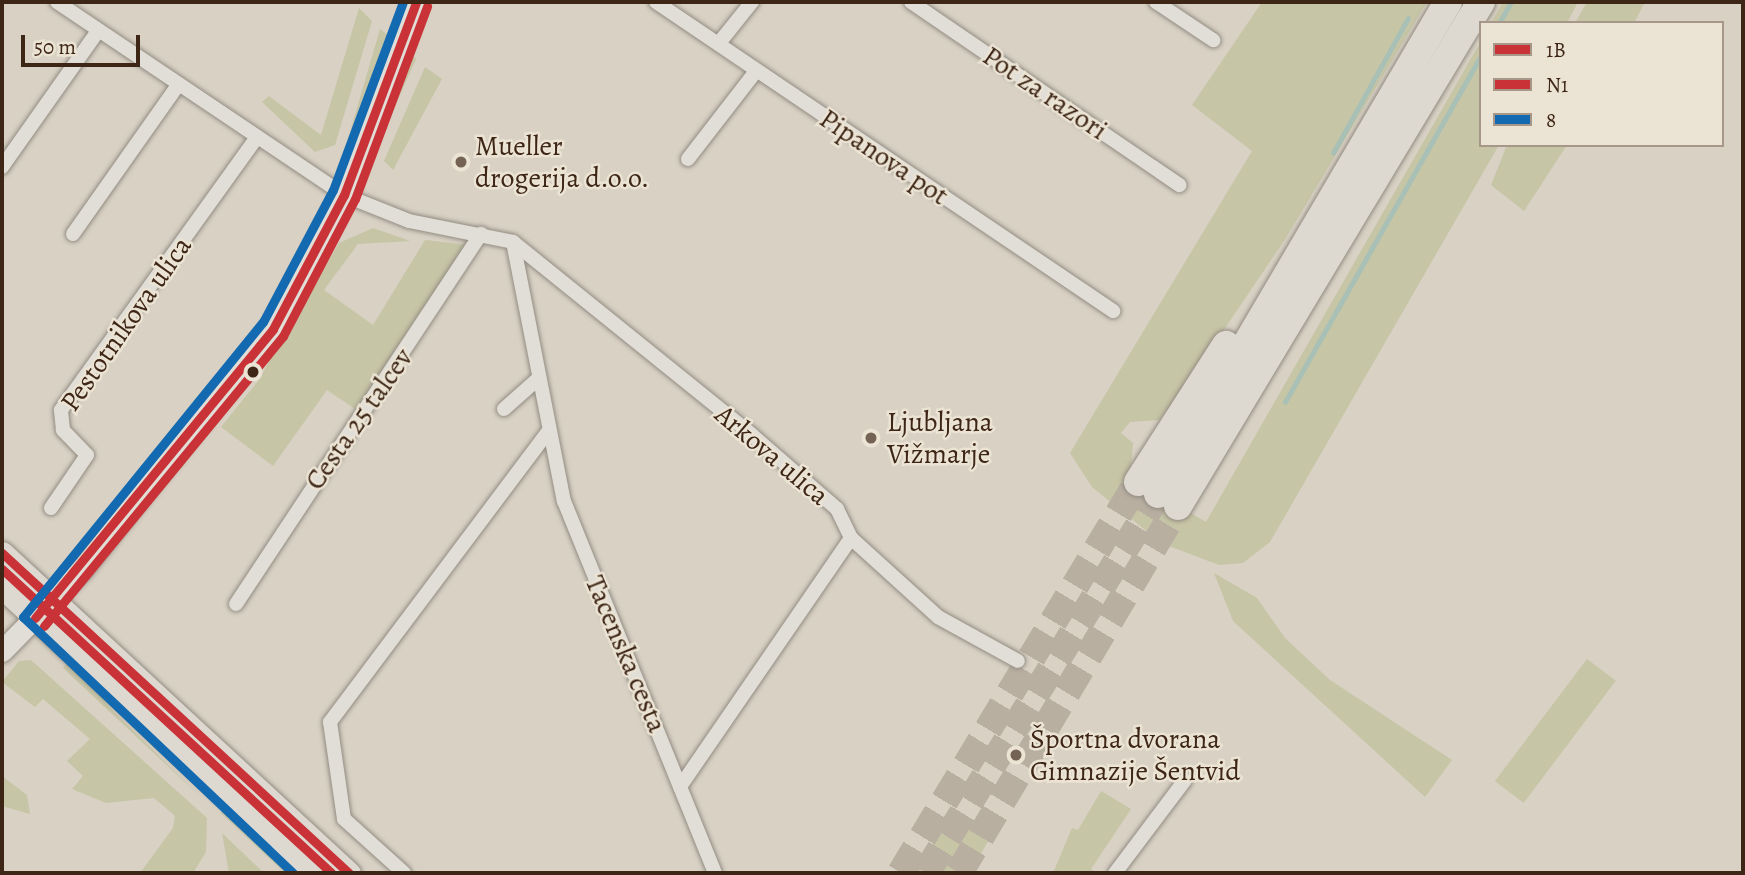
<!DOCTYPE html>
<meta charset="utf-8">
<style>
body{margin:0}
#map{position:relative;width:1745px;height:875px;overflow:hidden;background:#d8d1c4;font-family:Alegreya,serif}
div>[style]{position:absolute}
.green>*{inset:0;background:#c6c5a6;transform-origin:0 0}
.stream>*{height:4.5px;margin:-2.25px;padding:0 2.25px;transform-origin:2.25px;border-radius:2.25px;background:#a8c0b5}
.highway-tunnel>*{height:28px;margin-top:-14px;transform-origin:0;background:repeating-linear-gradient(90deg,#b9afa1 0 28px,transparent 0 42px)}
.roads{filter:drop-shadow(0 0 2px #938c82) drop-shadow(0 0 2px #938c82)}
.street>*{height:14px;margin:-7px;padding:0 7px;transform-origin:7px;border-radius:7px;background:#e1ded8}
.secondary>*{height:21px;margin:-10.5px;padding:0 10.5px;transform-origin:10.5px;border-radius:10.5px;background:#e1ded8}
.primary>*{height:23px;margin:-11.5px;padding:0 11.5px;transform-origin:11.5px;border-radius:11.5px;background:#ddd9d1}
.highway>*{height:28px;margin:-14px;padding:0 14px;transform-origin:14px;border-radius:14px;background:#ddd9d1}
.bus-1>*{height:9px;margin:-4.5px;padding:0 4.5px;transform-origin:4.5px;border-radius:4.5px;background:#c93337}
.bus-2>*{height:9px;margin:-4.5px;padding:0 4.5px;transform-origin:4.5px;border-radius:4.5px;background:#c93337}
.bus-3>*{height:9px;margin:-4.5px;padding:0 4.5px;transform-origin:4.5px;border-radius:4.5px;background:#136ab0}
.dots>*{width:19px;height:19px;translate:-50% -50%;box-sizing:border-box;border:4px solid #ebe3d3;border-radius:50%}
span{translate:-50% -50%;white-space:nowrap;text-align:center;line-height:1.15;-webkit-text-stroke:5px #ebe3d3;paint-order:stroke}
.street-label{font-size:28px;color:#3e2617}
.poi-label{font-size:28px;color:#3e2617}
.left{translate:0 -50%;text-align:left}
.frame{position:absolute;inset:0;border:4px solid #3e2617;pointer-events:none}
.legend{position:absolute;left:1479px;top:21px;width:245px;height:126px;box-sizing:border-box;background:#ebe3d3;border:2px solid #a69788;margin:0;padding:9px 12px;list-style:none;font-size:21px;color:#3e2617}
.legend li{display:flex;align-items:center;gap:14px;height:35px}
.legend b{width:35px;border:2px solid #a69788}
.scale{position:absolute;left:21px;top:35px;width:119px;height:32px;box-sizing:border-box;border:4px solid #3e2617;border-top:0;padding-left:9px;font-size:21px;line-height:24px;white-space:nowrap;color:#3e2617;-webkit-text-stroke:5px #ebe3d3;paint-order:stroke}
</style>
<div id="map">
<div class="green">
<div style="clip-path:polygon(1262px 2px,1427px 2px,1286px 238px,1190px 380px,1159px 420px,1130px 422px,1121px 433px,1133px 443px,1130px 477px,1206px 522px,1481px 41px,1481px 145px,1499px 145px,1270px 542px,1243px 563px,1219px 565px,1161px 543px,1092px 487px,1070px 453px,1252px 151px,1192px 105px)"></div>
<div style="clip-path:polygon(1503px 2px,1578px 2px,1567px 23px,1491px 23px)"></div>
<div style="clip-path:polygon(1587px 2px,1645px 2px,1634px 23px,1575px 23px)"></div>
<div style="clip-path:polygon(359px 8px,372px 21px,335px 145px,315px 152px,262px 102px,269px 96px,321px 135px)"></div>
<div style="clip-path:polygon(380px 29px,389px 36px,350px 142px,348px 139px)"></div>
<div style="clip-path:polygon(408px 52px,416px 59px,373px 156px,371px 156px)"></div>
<div style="clip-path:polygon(425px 67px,442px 79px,393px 170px,384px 161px)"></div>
<div style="clip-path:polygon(1507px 145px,1567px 145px,1524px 211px,1491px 185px)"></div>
<div style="clip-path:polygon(373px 228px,410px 241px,358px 244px,324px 290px,373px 325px,425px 240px,469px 245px,358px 411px,327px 390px,273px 466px,221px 427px,258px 381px,339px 243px)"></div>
<div style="clip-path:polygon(1214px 573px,1257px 598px,1285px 638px,1330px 680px,1452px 760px,1425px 797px,1233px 621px)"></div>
<div style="clip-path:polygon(82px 646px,217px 768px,336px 873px,324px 873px)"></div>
<div style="left:1587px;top:659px;width:36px;height:153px;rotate:37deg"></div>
<div style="clip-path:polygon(31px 660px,207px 818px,206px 852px,193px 873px,140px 873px,173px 828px,175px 816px,154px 798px,106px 803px,72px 789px,83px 776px,67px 761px,90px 739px,43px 699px,35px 707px,2px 682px,19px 661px)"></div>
<div style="clip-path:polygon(69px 660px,115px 713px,204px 800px,63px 668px)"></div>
<div style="clip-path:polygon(2px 776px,27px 795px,30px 814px,2px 806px)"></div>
<div style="clip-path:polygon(1101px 791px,1131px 809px,1091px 869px,1097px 873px,1053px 873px,1072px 828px,1078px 830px)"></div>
<div style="clip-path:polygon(221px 803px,299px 873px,285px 873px,221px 813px)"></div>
<div style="clip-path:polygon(950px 816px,989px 840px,969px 873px,915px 873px)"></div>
<div style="clip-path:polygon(222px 833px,264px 873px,229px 873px)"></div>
</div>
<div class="stream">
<div style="left:1499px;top:23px;width:24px;rotate:-60deg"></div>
<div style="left:1333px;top:153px;width:154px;rotate:-60.9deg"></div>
<div style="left:1285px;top:402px;width:399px;rotate:-60.5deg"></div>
</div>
<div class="highway-tunnel">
<div style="left:901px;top:873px;width:457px;rotate:-58.8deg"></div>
<div style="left:926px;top:873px;width:444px;rotate:-58.5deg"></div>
<div style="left:959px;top:873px;width:427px;rotate:-59.2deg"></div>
</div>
<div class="roads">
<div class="street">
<div style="left:57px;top:2px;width:346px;rotate:33.9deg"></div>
<div style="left:344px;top:195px;width:70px;rotate:21.8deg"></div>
<div style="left:409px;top:221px;width:106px;rotate:11.4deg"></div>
<div style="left:513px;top:242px;width:264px;rotate:78.9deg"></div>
<div style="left:564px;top:501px;width:401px;rotate:67.9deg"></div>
<div style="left:656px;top:2px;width:552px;rotate:34.06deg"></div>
<div style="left:911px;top:2px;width:325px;rotate:34.3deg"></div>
<div style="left:1156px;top:2px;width:69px;rotate:33.7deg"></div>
<div style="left:719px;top:43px;width:53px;rotate:-51.2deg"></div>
<div style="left:688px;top:159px;width:111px;rotate:-52.3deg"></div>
<div style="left:2px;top:167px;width:166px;rotate:-54.8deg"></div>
<div style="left:73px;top:234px;width:182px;rotate:-54.8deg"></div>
<div style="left:513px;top:242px;width:307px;rotate:38.9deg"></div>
<div style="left:752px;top:435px;width:113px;rotate:41deg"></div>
<div style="left:837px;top:509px;width:32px;rotate:64deg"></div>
<div style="left:851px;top:538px;width:302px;rotate:124.5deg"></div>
<div style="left:504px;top:409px;width:47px;rotate:-41.5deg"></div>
<div style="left:51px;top:508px;width:64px;rotate:-55.8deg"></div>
<div style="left:87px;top:455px;width:35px;rotate:-134deg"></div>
<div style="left:63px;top:430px;width:20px;rotate:-96deg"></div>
<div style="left:61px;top:410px;width:336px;rotate:-54.3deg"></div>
<div style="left:851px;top:538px;width:118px;rotate:42.2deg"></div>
<div style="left:938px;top:617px;width:91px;rotate:28.8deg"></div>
<div style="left:236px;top:604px;width:444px;rotate:-56.5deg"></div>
<div style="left:404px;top:873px;width:81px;rotate:-138deg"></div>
<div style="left:344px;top:819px;width:98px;rotate:-98.2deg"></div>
<div style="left:330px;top:722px;width:363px;rotate:-53.1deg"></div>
<div style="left:1115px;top:873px;width:116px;rotate:-53deg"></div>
</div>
<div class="secondary">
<div style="left:2px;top:651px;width:115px;rotate:-45.7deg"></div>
<div style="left:82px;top:569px;width:307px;rotate:-51.5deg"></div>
<div style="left:273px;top:329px;width:152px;rotate:-62.1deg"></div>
<div style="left:344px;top:195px;width:206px;rotate:-69.5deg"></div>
</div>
<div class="primary">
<div style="left:2px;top:553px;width:472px;rotate:42.7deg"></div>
<div style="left:2px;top:587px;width:421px;rotate:42.8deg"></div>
</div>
<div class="highway">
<div style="left:1138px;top:482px;width:163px;rotate:-57.3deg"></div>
<div style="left:1158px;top:494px;width:571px;rotate:-59.48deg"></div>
<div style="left:1178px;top:506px;width:588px;rotate:-58.99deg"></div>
</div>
</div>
<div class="bus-1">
<div style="left:2px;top:553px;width:472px;rotate:42.7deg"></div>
<div style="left:35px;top:618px;width:374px;rotate:-50.5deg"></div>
<div style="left:273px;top:329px;width:152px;rotate:-62.1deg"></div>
<div style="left:344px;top:195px;width:206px;rotate:-69.5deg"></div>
</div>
<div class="bus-2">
<div style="left:2px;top:569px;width:448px;rotate:42.7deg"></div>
<div style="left:44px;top:626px;width:376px;rotate:-50.5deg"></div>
<div style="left:283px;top:336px;width:155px;rotate:-62.3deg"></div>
<div style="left:355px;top:199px;width:206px;rotate:-69.5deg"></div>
</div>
<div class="bus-3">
<div style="left:293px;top:873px;width:372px;rotate:-136.5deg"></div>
<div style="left:23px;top:617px;width:380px;rotate:-50.9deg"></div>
<div style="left:263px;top:322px;width:149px;rotate:-62.1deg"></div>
<div style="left:333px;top:190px;width:201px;rotate:-69.6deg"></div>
</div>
<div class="dots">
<div style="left:461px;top:162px;background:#746254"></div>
<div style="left:253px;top:372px;background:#3e2617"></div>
<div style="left:871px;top:438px;background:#746254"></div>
<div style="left:1016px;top:755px;background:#746254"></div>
</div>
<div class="street-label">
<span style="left:1045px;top:93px;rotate:34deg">Pot za razori</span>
<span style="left:884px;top:157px;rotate:34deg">Pipanova pot</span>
<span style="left:126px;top:324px;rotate:-55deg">Pestotnikova ulica</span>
<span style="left:359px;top:419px;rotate:-55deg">Cesta 25 talcev</span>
<span style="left:772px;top:455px;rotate:40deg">Arkova ulica</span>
<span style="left:626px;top:654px;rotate:67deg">Tacenska cesta</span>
</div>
<div class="poi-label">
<span class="left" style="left:475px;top:162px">Mueller<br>drogerija d.o.o.</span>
<span class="left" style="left:887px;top:438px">Ljubljana<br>Vižmarje</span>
<span class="left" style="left:1030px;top:755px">Športna dvorana<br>Gimnazije Šentvid</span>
</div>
<div class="frame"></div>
<ul class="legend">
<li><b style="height:9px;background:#c93337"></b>1B</li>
<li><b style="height:9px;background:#c93337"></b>N1</li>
<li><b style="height:9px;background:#136ab0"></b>8</li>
</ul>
<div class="scale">50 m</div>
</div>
